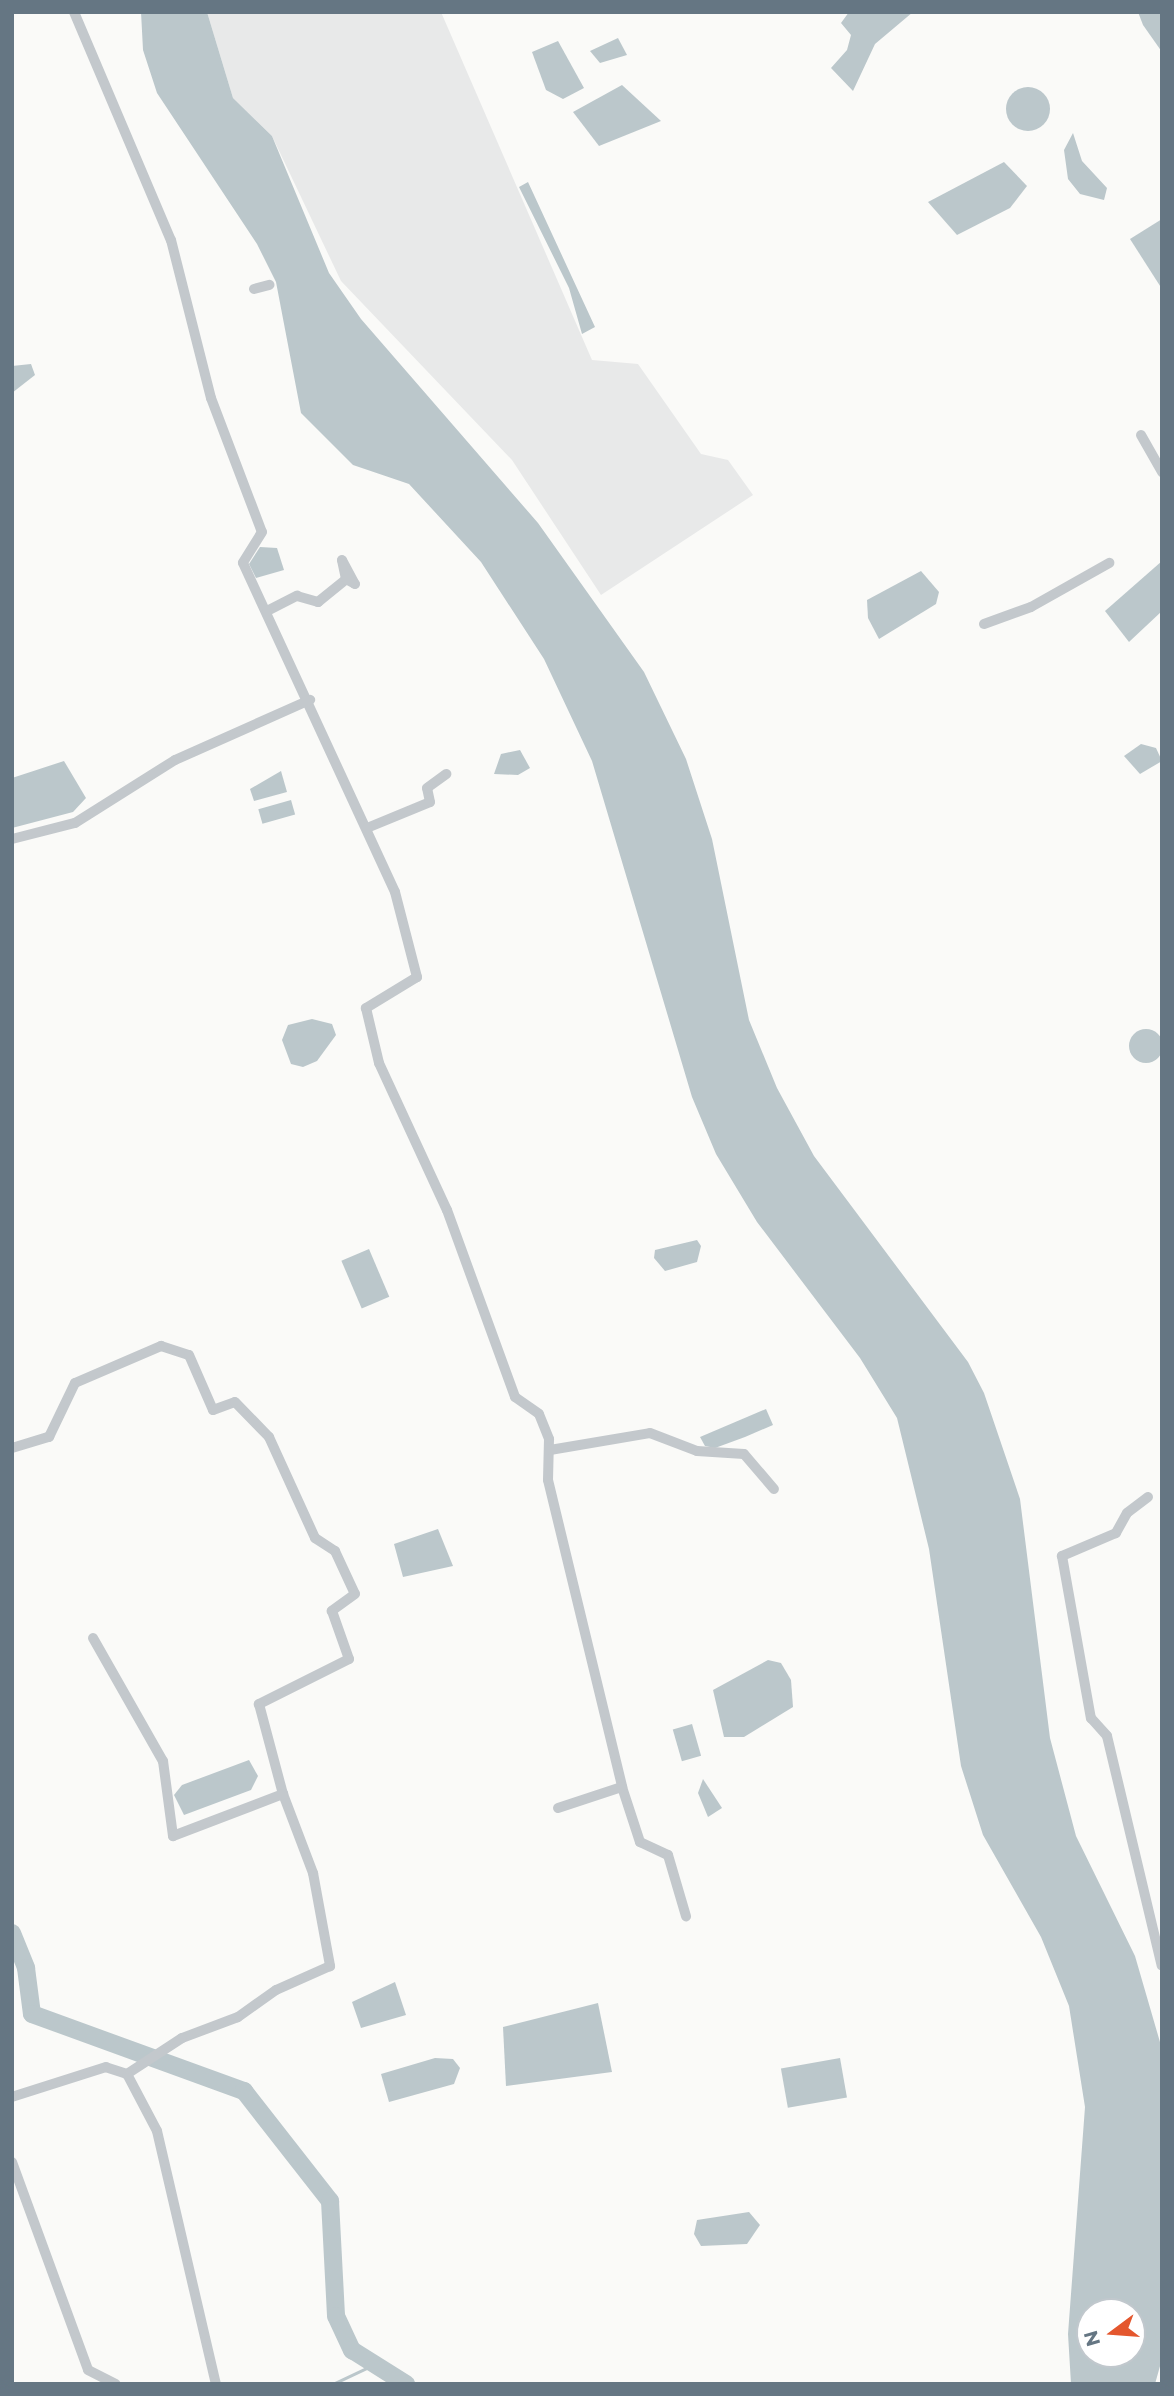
<!DOCTYPE html>
<style>
body{margin:0}
#map{position:relative;width:1174px;height:2396px;overflow:hidden;background:#fafaf8;font-family:Montserrat,sans-serif}
div>[style]{position:absolute}
.built>*{inset:0;background:#e8e9e9}
.water>*{inset:0;background:#bbc7cb;transform-origin:0 0}
.round{border-radius:50%}
.stream>*{height:2.5px;margin:-1.25px;padding:0 1.25px;transform-origin:1.25px;border-radius:1.25px;background:#bbc7cb}
.river>*{height:18px;margin:-9px;padding:0 9px;transform-origin:9px;border-radius:9px;background:#bbc7cb}
.minor>*{height:10px;margin:-5px;padding:0 5px;transform-origin:5px;border-radius:5px;background:#c3c8cc}
span{translate:-50% -50%;white-space:nowrap;text-align:center;line-height:1.15;-webkit-text-stroke:7px #fff;paint-order:stroke}
.frame{position:absolute;inset:0;border:14px solid #657683;pointer-events:none}
.north{position:absolute;left:1076px;top:2298px;width:70px;height:70px;box-sizing:border-box;background:#fff;border:2px solid #c1c8cd;border-radius:50%;rotate:254deg;font-size:19px;font-weight:700;line-height:28px;text-align:center;color:#657683}
.north::after{content:'';display:block;margin:auto;width:24px;height:32px;background:#e4572e;clip-path:polygon(50% 0,100% 100%,50% 72%,0 100%)}
</style>
<div id="map">
<div class="built">
<div style="clip-path:polygon(207px 12px,441px 12px,592px 360px,638px 364px,701px 454px,728px 460px,753px 495px,601px 595px,512px 460px,341px 281px,272px 136px,233px 98px)"></div>
</div>
<div class="water">
<div style="clip-path:polygon(evenodd,141px 12px,207px 12px,233px 98px,272px 136px,329px 273px,361px 319px,538px 523px,644px 672px,686px 759px,712px 839px,749px 1020px,777px 1088px,814px 1156px,968px 1362px,984px 1393px,1020px 1499px,1050px 1738px,1076px 1836px,1135px 1956px,1162px 2049px,1162px 2359px,1155px 2384px,1071px 2384px,1068px 2334px,1085px 2107px,1069px 2006px,1041px 1937px,983px 1835px,961px 1766px,929px 1549px,897px 1418px,860px 1358px,757px 1222px,716px 1154px,692px 1097px,592px 761px,544px 659px,481px 562px,409px 484px,353px 465px,301px 413px,276px 282px,257px 244px,157px 93px,143px 50px,141px 12px,1090px 2312px,1132px 2312px,1132px 2354px,1090px 2354px,1090px 2312px)"></div>
<div style="clip-path:polygon(849px 12px,913px 12px,875px 44px,853px 91px,831px 68px,847px 50px,851px 35px,841px 23px)"></div>
<div style="clip-path:polygon(1138px 12px,1162px 12px,1162px 52px,1143px 25px)"></div>
<div style="clip-path:polygon(618px 38px,627px 55px,600px 63px,590px 51px)"></div>
<div style="clip-path:polygon(558px 41px,584px 88px,563px 99px,546px 90px,532px 52px)"></div>
<div style="clip-path:polygon(622px 85px,661px 121px,599px 146px,573px 112px)"></div>
<div class="round" style="left:1006px;top:87px;width:44px;height:44px"></div>
<div style="clip-path:polygon(1073px 133px,1082px 161px,1107px 188px,1104px 200px,1080px 194px,1068px 179px,1064px 150px)"></div>
<div style="clip-path:polygon(1004px 162px,1027px 186px,1010px 208px,957px 235px,928px 202px)"></div>
<div style="clip-path:polygon(528px 182px,595px 327px,582px 334px,569px 288px,519px 187px)"></div>
<div style="clip-path:polygon(1162px 219px,1162px 289px,1130px 239px)"></div>
<div style="clip-path:polygon(31px 364px,35px 375px,12px 393px,12px 366px)"></div>
<div style="clip-path:polygon(260px 547px,277px 548px,284px 570px,256px 578px,249px 564px)"></div>
<div style="clip-path:polygon(1162px 561px,1162px 611px,1129px 642px,1105px 611px)"></div>
<div style="clip-path:polygon(921px 571px,939px 592px,936px 604px,879px 639px,868px 618px,867px 600px)"></div>
<div style="clip-path:polygon(1141px 744px,1156px 748px,1162px 761px,1140px 774px,1124px 756px)"></div>
<div style="clip-path:polygon(520px 750px,530px 768px,518px 775px,494px 774px,501px 754px)"></div>
<div style="clip-path:polygon(64px 761px,86px 798px,73px 812px,12px 828px,12px 778px)"></div>
<div style="clip-path:polygon(281px 771px,287px 792px,254px 801px,250px 789px)"></div>
<div style="left:291px;top:800px;width:15px;height:34px;rotate:74deg"></div>
<div style="clip-path:polygon(312px 1019px,332px 1024px,336px 1035px,317px 1061px,303px 1067px,291px 1064px,282px 1040px,288px 1025px)"></div>
<div class="round" style="left:1129px;top:1029px;width:34px;height:34px"></div>
<div style="clip-path:polygon(697px 1240px,701px 1246px,697px 1262px,665px 1271px,654px 1258px,655px 1250px)"></div>
<div style="left:369px;top:1249px;width:52px;height:30px;rotate:67deg"></div>
<div style="clip-path:polygon(766px 1409px,773px 1425px,745px 1437px,715px 1448px,705px 1446px,700px 1437px)"></div>
<div style="clip-path:polygon(438px 1529px,453px 1566px,403px 1577px,394px 1544px)"></div>
<div style="clip-path:polygon(768px 1660px,781px 1663px,791px 1680px,793px 1707px,744px 1737px,724px 1737px,713px 1690px)"></div>
<div style="left:692px;top:1724px;width:33px;height:20px;rotate:74deg"></div>
<div style="clip-path:polygon(249px 1760px,258px 1776px,251px 1790px,184px 1815px,174px 1795px,182px 1785px)"></div>
<div style="clip-path:polygon(703px 1779px,722px 1808px,708px 1817px,698px 1793px)"></div>
<div style="clip-path:polygon(395px 1982px,406px 2015px,361px 2028px,352px 2002px)"></div>
<div style="clip-path:polygon(598px 2003px,612px 2072px,506px 2086px,503px 2027px)"></div>
<div style="clip-path:polygon(435px 2058px,453px 2059px,460px 2068px,454px 2084px,389px 2102px,381px 2074px)"></div>
<div style="left:840px;top:2058px;width:40px;height:60px;rotate:80deg"></div>
<div style="clip-path:polygon(749px 2212px,760px 2225px,747px 2244px,701px 2246px,694px 2234px,697px 2220px)"></div>
</div>
<div class="stream">
<div style="left:333px;top:2384px;width:47px;rotate:-25.5deg"></div>
</div>
<div class="river">
<div style="left:12px;top:1933px;width:38px;rotate:68deg"></div>
<div style="left:26px;top:1968px;width:46px;rotate:82.6deg"></div>
<div style="left:32px;top:2014px;width:226px;rotate:20deg"></div>
<div style="left:244px;top:2091px;width:140px;rotate:52deg"></div>
<div style="left:330px;top:2201px;width:115px;rotate:87deg"></div>
<div style="left:336px;top:2316px;width:38px;rotate:65deg"></div>
<div style="left:352px;top:2350px;width:64px;rotate:32.2deg"></div>
</div>
<div class="minor">
<div style="left:74px;top:12px;width:248px;rotate:67deg"></div>
<div style="left:171px;top:240px;width:163px;rotate:75.8deg"></div>
<div style="left:211px;top:398px;width:143px;rotate:69.2deg"></div>
<div style="left:262px;top:532px;width:36px;rotate:122deg"></div>
<div style="left:243px;top:563px;width:362px;rotate:65.2deg"></div>
<div style="left:395px;top:892px;width:88px;rotate:75.5deg"></div>
<div style="left:417px;top:977px;width:60px;rotate:148.7deg"></div>
<div style="left:366px;top:1008px;width:57px;rotate:76.7deg"></div>
<div style="left:379px;top:1063px;width:162px;rotate:65.2deg"></div>
<div style="left:447px;top:1210px;width:199px;rotate:70deg"></div>
<div style="left:515px;top:1397px;width:29px;rotate:35deg"></div>
<div style="left:539px;top:1414px;width:27px;rotate:68deg"></div>
<div style="left:549px;top:1439px;width:41px;rotate:91.4deg"></div>
<div style="left:548px;top:1480px;width:316px;rotate:76.4deg"></div>
<div style="left:622px;top:1787px;width:58px;rotate:71.9deg"></div>
<div style="left:640px;top:1842px;width:31px;rotate:25deg"></div>
<div style="left:668px;top:1855px;width:64px;rotate:73.6deg"></div>
<div style="left:254px;top:289px;width:16px;rotate:-15deg"></div>
<div style="left:1141px;top:435px;width:43px;rotate:60.4deg"></div>
<div style="left:267px;top:611px;width:34px;rotate:-27deg"></div>
<div style="left:297px;top:596px;width:22px;rotate:16deg"></div>
<div style="left:318px;top:602px;width:36px;rotate:-39deg"></div>
<div style="left:346px;top:579px;width:19px;rotate:-102deg"></div>
<div style="left:342px;top:560px;width:27px;rotate:62deg"></div>
<div style="left:355px;top:584px;width:10px;rotate:-151deg"></div>
<div style="left:984px;top:624px;width:50px;rotate:-19.9deg"></div>
<div style="left:1031px;top:607px;width:90px;rotate:-29.4deg"></div>
<div style="left:367px;top:828px;width:68px;rotate:-22.4deg"></div>
<div style="left:430px;top:802px;width:14px;rotate:-102deg"></div>
<div style="left:427px;top:788px;width:24px;rotate:-36deg"></div>
<div style="left:12px;top:839px;width:65px;rotate:-14.3deg"></div>
<div style="left:75px;top:823px;width:118px;rotate:-32.2deg"></div>
<div style="left:175px;top:760px;width:148px;rotate:-24deg"></div>
<div style="left:12px;top:1448px;width:39px;rotate:-17deg"></div>
<div style="left:49px;top:1437px;width:60px;rotate:-64.3deg"></div>
<div style="left:75px;top:1383px;width:94px;rotate:-23.3deg"></div>
<div style="left:161px;top:1346px;width:29px;rotate:18deg"></div>
<div style="left:189px;top:1355px;width:60px;rotate:66.4deg"></div>
<div style="left:213px;top:1410px;width:23px;rotate:-20deg"></div>
<div style="left:235px;top:1402px;width:49px;rotate:45.8deg"></div>
<div style="left:269px;top:1437px;width:111px;rotate:65.5deg"></div>
<div style="left:315px;top:1538px;width:24px;rotate:33deg"></div>
<div style="left:335px;top:1551px;width:47px;rotate:65.1deg"></div>
<div style="left:355px;top:1594px;width:29px;rotate:144deg"></div>
<div style="left:332px;top:1611px;width:51px;rotate:70.5deg"></div>
<div style="left:349px;top:1659px;width:101px;rotate:153.4deg"></div>
<div style="left:259px;top:1704px;width:93px;rotate:75.1deg"></div>
<div style="left:283px;top:1794px;width:85px;rotate:69.2deg"></div>
<div style="left:313px;top:1873px;width:95px;rotate:79.6deg"></div>
<div style="left:330px;top:1966px;width:59px;rotate:156deg"></div>
<div style="left:276px;top:1990px;width:47px;rotate:144.6deg"></div>
<div style="left:238px;top:2017px;width:60px;rotate:159.4deg"></div>
<div style="left:182px;top:2038px;width:66px;rotate:146.8deg"></div>
<div style="left:127px;top:2074px;width:22px;rotate:-162deg"></div>
<div style="left:106px;top:2067px;width:99px;rotate:162.3deg"></div>
<div style="left:550px;top:1450px;width:101px;rotate:-9.6deg"></div>
<div style="left:650px;top:1433px;width:50px;rotate:21deg"></div>
<div style="left:697px;top:1451px;width:47px;rotate:3.7deg"></div>
<div style="left:744px;top:1454px;width:46px;rotate:49.4deg"></div>
<div style="left:1148px;top:1497px;width:26px;rotate:143deg"></div>
<div style="left:1127px;top:1513px;width:23px;rotate:119deg"></div>
<div style="left:1116px;top:1533px;width:59px;rotate:156.9deg"></div>
<div style="left:1062px;top:1556px;width:165px;rotate:79.9deg"></div>
<div style="left:1091px;top:1718px;width:24px;rotate:48deg"></div>
<div style="left:1107px;top:1736px;width:236px;rotate:76.6deg"></div>
<div style="left:93px;top:1638px;width:142px;rotate:60.4deg"></div>
<div style="left:163px;top:1761px;width:76px;rotate:82.4deg"></div>
<div style="left:173px;top:1836px;width:118px;rotate:-20.9deg"></div>
<div style="left:558px;top:1808px;width:67px;rotate:-18.2deg"></div>
<div style="left:127px;top:2074px;width:64px;rotate:62.2deg"></div>
<div style="left:157px;top:2131px;width:260px;rotate:76.9deg"></div>
<div style="left:12px;top:2162px;width:221px;rotate:69.9deg"></div>
<div style="left:88px;top:2370px;width:31px;rotate:27deg"></div>
</div>
<div class="frame"></div>
<div class="north">N</div>
</div>
